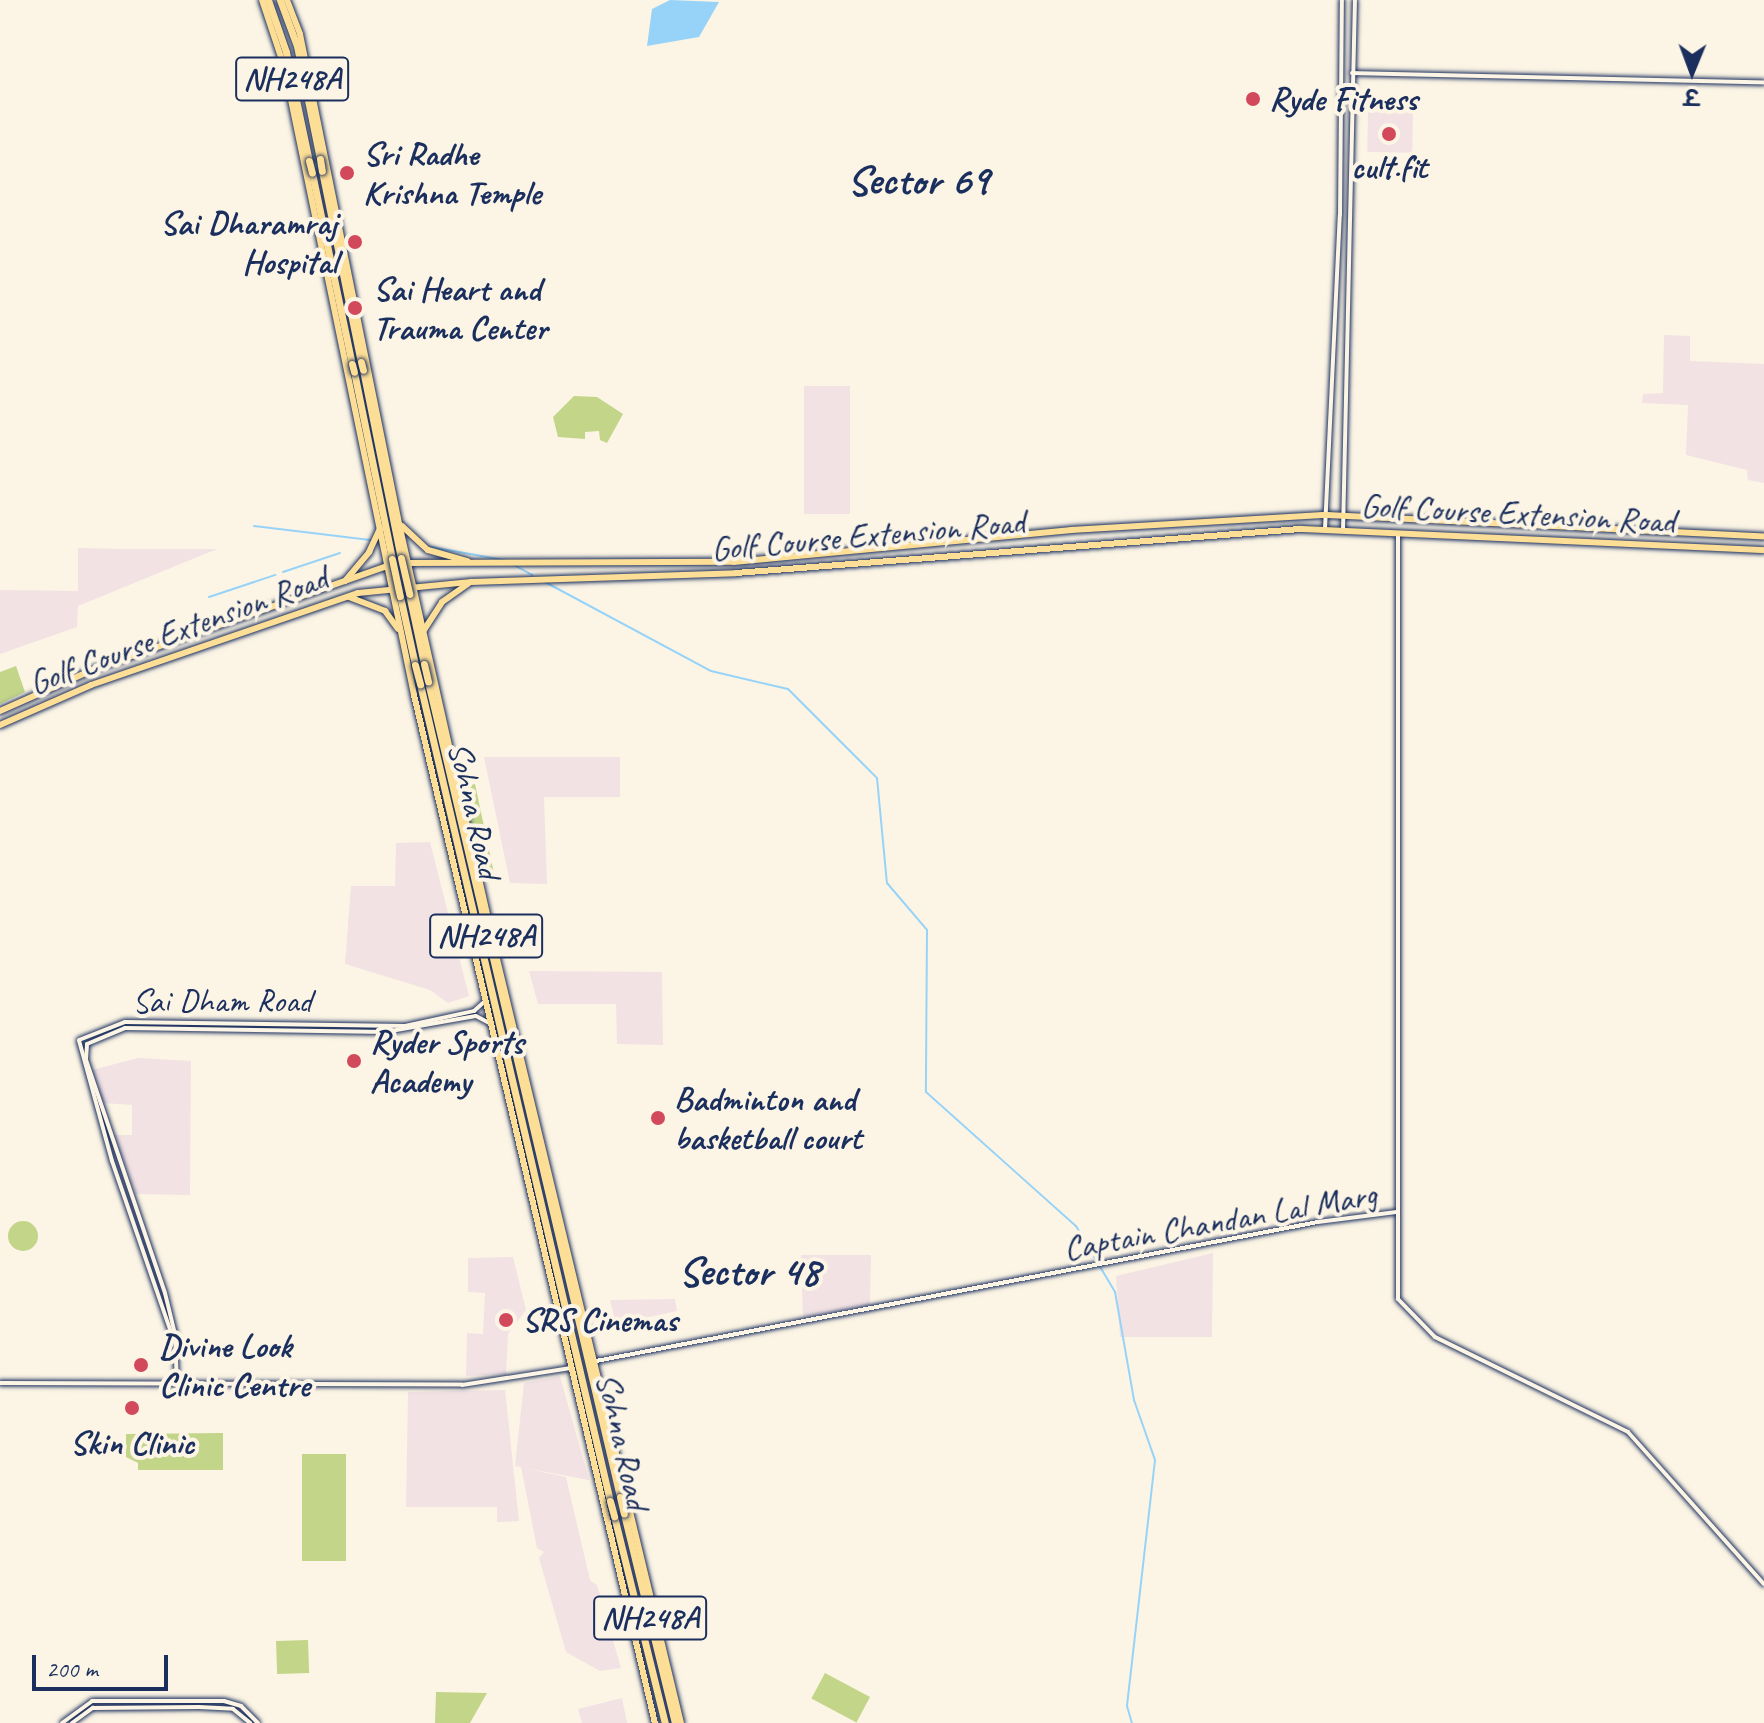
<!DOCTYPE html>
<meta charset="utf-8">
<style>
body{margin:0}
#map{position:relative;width:1764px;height:1723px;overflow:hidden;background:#fcf5e5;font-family:Caveat,"Playpen Sans Deva",sans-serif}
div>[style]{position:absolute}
.built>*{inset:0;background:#f2e2e4;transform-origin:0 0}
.green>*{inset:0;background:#c2d589;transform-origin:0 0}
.round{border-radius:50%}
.water>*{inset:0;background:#97d3f8}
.stream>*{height:2px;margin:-1px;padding:0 1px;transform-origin:1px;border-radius:1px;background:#97d3f8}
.roads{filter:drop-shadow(0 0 2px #1b2f5e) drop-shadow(0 0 2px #1b2f5e)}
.minor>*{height:4px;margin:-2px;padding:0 2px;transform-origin:2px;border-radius:2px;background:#fcf5e5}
.major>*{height:6px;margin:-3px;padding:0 3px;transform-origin:3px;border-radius:3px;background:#fdde96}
.highway>*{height:7px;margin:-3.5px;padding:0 3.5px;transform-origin:3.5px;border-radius:3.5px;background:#fdde96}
.bridges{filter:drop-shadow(0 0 2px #1b2f5e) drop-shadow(0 0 2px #1b2f5e)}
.highway-bridge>*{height:7px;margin:-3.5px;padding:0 3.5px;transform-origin:3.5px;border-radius:3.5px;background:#fdde96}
.dots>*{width:22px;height:22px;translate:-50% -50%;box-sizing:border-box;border:4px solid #fcf5e5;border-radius:50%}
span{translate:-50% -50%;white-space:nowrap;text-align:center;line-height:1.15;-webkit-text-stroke:8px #fcf5e5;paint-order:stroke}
.shield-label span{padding:2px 6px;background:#fcf5e5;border:2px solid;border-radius:6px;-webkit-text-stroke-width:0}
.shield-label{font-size:32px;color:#1b2f5e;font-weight:700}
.poi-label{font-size:34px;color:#1b2f5e;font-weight:700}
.left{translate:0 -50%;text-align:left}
.right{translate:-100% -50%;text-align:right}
.street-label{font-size:34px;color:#1b2f5e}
.district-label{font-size:42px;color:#1b2f5e;font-weight:700}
.north{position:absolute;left:1652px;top:32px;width:80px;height:80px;-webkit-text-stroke:6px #fcf5e5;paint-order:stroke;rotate:181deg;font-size:22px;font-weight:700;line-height:32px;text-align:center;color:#1b2f5e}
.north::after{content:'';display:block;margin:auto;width:28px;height:36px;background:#1b2f5e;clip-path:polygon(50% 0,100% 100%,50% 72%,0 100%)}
.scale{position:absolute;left:32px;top:1655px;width:136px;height:36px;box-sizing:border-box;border:4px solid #1b2f5e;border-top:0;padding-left:10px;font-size:24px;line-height:28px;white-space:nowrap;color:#1b2f5e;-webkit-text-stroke:6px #fcf5e5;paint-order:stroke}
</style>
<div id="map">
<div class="built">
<div style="left:1368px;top:112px;width:45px;height:40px;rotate:1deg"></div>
<div style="clip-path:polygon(1664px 335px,1690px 336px,1690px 361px,1764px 364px,1764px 483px,1748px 480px,1747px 470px,1686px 455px,1688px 405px,1642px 403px,1643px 394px,1663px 393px)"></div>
<div style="left:804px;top:386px;width:46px;height:128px"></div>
<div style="clip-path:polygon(78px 548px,124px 549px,217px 549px,78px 606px,77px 627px,0 654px,0 590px,78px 591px)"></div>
<div style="clip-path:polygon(484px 757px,620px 757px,620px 797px,544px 797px,547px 884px,510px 883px)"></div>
<div style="clip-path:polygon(430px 842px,469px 996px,448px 1003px,430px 990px,345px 964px,351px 886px,395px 886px,396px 843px)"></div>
<div style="clip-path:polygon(529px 971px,662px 972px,663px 1045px,617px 1044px,616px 1004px,538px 1004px)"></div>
<div style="clip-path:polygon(138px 1058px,191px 1061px,190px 1195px,136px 1194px,114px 1135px,132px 1135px,132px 1105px,103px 1103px,92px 1070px)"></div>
<div style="clip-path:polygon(1213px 1253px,1212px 1337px,1120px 1337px,1116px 1276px)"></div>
<div style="clip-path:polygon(801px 1255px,871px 1255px,870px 1305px,803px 1317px)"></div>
<div style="clip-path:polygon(513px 1257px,526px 1310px,508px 1334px,506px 1374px,466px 1376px,467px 1333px,483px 1334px,485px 1293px,468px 1292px,468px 1258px)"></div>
<div style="clip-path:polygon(675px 1299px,677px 1311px,616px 1324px,610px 1300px)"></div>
<div style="clip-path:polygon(560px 1376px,589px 1480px,524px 1468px,566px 1477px,590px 1580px,597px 1585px,621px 1668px,600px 1671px,566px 1652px,539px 1558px,544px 1552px,537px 1548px,521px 1467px,515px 1466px,524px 1383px)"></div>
<div style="clip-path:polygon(505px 1390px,519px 1521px,497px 1522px,497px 1507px,406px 1507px,408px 1392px)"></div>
<div style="clip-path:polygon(622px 1698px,627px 1723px,582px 1723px,578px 1709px)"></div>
</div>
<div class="green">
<div style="clip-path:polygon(574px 396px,597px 397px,623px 414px,607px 443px,600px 440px,599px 431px,585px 432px,585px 439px,558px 437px,553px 417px)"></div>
<div style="clip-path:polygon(16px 666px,25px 692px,0 704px,0 672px)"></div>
<div style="left:475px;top:784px;width:90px;height:14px;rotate:78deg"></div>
<div class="round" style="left:8px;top:1221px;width:30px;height:30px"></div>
<div style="clip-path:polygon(223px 1433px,223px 1470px,138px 1470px,138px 1463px,126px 1457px,126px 1434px)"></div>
<div style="left:302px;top:1454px;width:44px;height:107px"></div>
<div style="left:308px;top:1640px;width:33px;height:32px;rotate:88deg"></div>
<div style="left:825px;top:1673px;width:51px;height:29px;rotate:28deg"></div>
<div style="clip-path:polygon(436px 1692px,487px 1693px,470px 1723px,435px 1723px)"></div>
</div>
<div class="water">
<div style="clip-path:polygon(670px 0,719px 2px,699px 37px,647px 46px,652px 9px)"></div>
</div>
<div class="stream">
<div style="left:254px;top:526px;width:117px;rotate:6.9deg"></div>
<div style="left:431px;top:547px;width:74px;rotate:10.1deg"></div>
<div style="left:514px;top:565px;width:21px;rotate:29deg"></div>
<div style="left:283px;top:572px;width:60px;rotate:-18.4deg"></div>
<div style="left:545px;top:582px;width:188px;rotate:28.2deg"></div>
<div style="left:711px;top:671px;width:79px;rotate:13.2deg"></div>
<div style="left:788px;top:689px;width:126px;rotate:45deg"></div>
<div style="left:877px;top:778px;width:105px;rotate:84.6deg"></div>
<div style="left:887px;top:883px;width:62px;rotate:49.6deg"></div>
<div style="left:927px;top:930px;width:162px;rotate:90.4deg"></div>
<div style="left:926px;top:1092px;width:201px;rotate:41.8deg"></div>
<div style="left:1076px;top:1226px;width:77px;rotate:59.4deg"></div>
<div style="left:1115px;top:1292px;width:110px;rotate:80deg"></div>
<div style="left:1134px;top:1400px;width:64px;rotate:70.7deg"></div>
<div style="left:1155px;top:1460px;width:248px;rotate:96.5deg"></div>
<div style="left:1127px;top:1706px;width:18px;rotate:74deg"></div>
<div style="left:209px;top:597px;width:70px;rotate:-18.4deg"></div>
</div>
<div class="roads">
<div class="minor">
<div style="left:1352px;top:73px;width:412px;rotate:1.3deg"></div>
<div style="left:1325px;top:529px;width:314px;rotate:-87.3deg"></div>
<div style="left:1340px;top:215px;width:215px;rotate:-89.5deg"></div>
<div style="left:1343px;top:531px;width:531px;rotate:-88.71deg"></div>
<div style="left:1398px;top:533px;width:766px;rotate:90deg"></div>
<div style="left:1398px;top:1299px;width:53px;rotate:45.8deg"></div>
<div style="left:1435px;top:1337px;width:215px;rotate:26.2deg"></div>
<div style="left:1628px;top:1432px;width:204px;rotate:48.2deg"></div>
<div style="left:173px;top:1338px;width:187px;rotate:-109deg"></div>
<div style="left:112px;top:1161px;width:125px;rotate:-105.3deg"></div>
<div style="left:79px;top:1040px;width:49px;rotate:-21.4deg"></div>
<div style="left:125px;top:1022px;width:280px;rotate:0.8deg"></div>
<div style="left:405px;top:1026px;width:71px;rotate:-12.3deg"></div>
<div style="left:474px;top:1011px;width:15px;rotate:-42deg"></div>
<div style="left:596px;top:1361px;width:735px;rotate:-10.9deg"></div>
<div style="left:1318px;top:1222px;width:79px;rotate:-7.3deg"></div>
<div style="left:0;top:1383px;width:462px;rotate:0.2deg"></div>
<div style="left:462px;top:1385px;width:110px;rotate:-8.9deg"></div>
<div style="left:177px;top:1384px;width:50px;rotate:-92.3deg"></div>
<div style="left:175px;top:1334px;width:42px;rotate:-103.7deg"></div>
<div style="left:165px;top:1293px;width:247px;rotate:-108.7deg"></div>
<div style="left:86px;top:1059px;width:15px;rotate:-86deg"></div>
<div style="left:87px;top:1044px;width:41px;rotate:-22.8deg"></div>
<div style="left:125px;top:1028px;width:260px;rotate:0.9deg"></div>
<div style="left:385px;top:1032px;width:92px;rotate:-10deg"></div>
<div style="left:476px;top:1016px;width:15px;rotate:28deg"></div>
<div style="left:62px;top:1723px;width:37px;rotate:-36deg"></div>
<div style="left:92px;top:1701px;width:132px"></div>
<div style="left:224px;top:1701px;width:18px;rotate:16deg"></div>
<div style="left:241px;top:1706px;width:24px;rotate:45deg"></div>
<div style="left:72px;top:1723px;width:26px;rotate:-36deg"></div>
<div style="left:93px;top:1708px;width:106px;rotate:-0.5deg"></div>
<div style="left:199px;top:1707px;width:34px;rotate:3deg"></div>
<div style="left:233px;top:1709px;width:22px;rotate:39deg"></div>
</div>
<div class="major">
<div style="left:262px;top:0;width:70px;rotate:71.6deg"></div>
<div style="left:284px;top:66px;width:642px;rotate:78.32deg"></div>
<div style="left:414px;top:695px;width:1056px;rotate:76.81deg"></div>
<div style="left:287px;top:0;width:36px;rotate:69deg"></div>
<div style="left:300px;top:34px;width:504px;rotate:78.56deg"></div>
<div style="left:400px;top:528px;width:442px;rotate:77.3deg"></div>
<div style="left:497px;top:959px;width:786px;rotate:76.46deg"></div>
<div style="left:402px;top:526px;width:35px;rotate:43deg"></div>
<div style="left:428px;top:550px;width:41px;rotate:15.8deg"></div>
<div style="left:345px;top:581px;width:38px;rotate:-50deg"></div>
<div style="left:369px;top:552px;width:26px;rotate:-65deg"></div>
<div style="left:349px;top:597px;width:39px;rotate:21deg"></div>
<div style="left:385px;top:611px;width:22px;rotate:54deg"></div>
<div style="left:424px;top:630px;width:33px;rotate:-57deg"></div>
<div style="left:442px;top:602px;width:32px;rotate:-35deg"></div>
<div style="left:0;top:711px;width:101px;rotate:-24deg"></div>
<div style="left:92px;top:670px;width:314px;rotate:-19.4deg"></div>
<div style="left:388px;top:566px;width:22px;rotate:-8deg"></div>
<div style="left:410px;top:563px;width:324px;rotate:-0.2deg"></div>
<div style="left:734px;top:562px;width:339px;rotate:-5.4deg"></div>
<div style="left:1071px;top:530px;width:256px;rotate:-3.4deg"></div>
<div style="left:1327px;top:515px;width:438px;rotate:2.8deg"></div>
<div style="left:0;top:725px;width:99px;rotate:-23.7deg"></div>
<div style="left:91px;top:685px;width:282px;rotate:-19deg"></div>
<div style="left:358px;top:593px;width:114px;rotate:-5.6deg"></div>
<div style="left:471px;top:582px;width:265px;rotate:-1.9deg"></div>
<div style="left:736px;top:573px;width:566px;rotate:-4.46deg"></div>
<div style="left:1300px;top:529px;width:464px;rotate:2.6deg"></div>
</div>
<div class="highway">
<div style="left:268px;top:0;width:55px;rotate:70.9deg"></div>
<div style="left:286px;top:52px;width:111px;rotate:78.1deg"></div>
<div style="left:280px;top:0;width:49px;rotate:69.7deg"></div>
<div style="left:297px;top:46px;width:115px;rotate:78.5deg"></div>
<div style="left:322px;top:171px;width:195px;rotate:78.5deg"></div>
<div style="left:312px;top:173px;width:195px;rotate:78.2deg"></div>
<div style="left:363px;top:370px;width:192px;rotate:78.6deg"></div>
<div style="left:354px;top:372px;width:191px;rotate:78.5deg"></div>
<div style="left:409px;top:594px;width:72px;rotate:77.9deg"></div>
<div style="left:400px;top:596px;width:71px;rotate:77.7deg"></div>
<div style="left:428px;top:682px;width:837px;rotate:76.74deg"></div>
<div style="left:420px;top:684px;width:839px;rotate:76.91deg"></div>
<div style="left:624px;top:1514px;width:215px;rotate:76.3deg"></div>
<div style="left:614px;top:1516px;width:213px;rotate:76.2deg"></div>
</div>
</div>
<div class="bridges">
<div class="highway-bridge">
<div style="left:320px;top:159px;width:12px;rotate:81deg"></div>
<div style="left:309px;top:161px;width:12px;rotate:76deg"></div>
<div style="left:361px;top:362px;width:8px;rotate:76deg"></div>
<div style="left:352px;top:364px;width:8px;rotate:76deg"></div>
<div style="left:401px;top:558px;width:37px;rotate:77deg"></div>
<div style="left:392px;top:559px;width:38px;rotate:78deg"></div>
<div style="left:424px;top:664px;width:18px;rotate:77deg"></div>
<div style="left:415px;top:665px;width:20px;rotate:75deg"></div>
<div style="left:620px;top:1497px;width:17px;rotate:77deg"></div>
<div style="left:610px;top:1501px;width:16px;rotate:75deg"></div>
</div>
</div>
<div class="dots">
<div style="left:1253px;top:99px;background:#d1495b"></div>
<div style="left:1389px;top:134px;background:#d1495b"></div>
<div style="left:347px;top:173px;background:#d1495b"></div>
<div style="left:355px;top:242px;background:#d1495b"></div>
<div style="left:355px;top:308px;background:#d1495b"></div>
<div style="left:354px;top:1061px;background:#d1495b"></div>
<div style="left:658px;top:1118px;background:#d1495b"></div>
<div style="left:506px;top:1320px;background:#d1495b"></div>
<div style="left:141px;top:1365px;background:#d1495b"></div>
<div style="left:132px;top:1408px;background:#d1495b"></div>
</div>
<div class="shield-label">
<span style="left:292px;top:79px">NH248A</span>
<span style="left:486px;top:936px">NH248A</span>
<span style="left:650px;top:1618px">NH248A</span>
</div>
<div class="poi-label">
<span class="left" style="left:1269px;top:99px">Ryde Fitness</span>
<span class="left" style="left:363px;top:173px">Sri Radhe<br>Krishna Temple</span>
<span style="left:1389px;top:167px">cult.fit</span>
<span class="right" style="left:337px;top:242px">Sai Dharamraj<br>Hospital</span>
<span class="left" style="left:373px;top:308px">Sai Heart and<br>Trauma Center</span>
<span class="left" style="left:370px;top:1061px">Ryder Sports<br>Academy</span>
<span class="left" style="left:674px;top:1118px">Badminton and<br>basketball court</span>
<span class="left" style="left:522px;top:1320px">SRS Cinemas</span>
<span class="left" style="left:159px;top:1365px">Divine Look<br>Clinic Centre</span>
<span style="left:132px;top:1443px">Skin Clinic</span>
</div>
<div class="street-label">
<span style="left:1518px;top:513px;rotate:3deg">Golf Course Extension Road</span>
<span style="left:868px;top:535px;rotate:-5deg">Golf Course Extension Road</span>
<span style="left:178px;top:630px;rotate:-20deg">Golf Course Extension Road</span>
<span style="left:475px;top:810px;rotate:77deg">Sohna Road</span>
<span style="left:222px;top:1001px">Sai Dham Road</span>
<span style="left:1220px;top:1221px;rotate:-10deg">Captain Chandan Lal Marg</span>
<span style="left:623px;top:1441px;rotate:77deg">Sohna Road</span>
</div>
<div class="district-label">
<span style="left:918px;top:181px">Sector 69</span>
<span style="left:749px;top:1272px">Sector 48</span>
</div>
<div class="north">उ</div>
<div class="scale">200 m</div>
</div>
